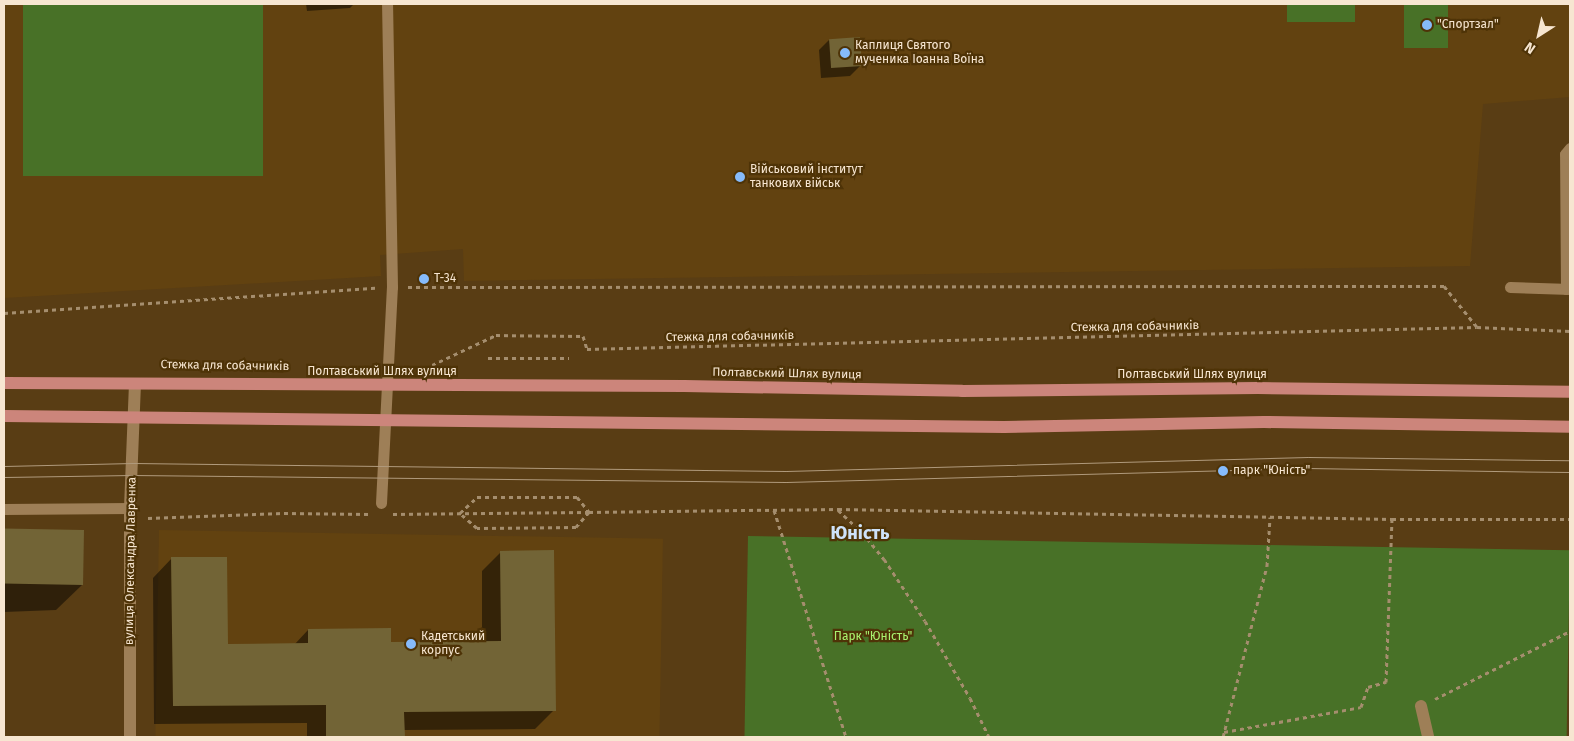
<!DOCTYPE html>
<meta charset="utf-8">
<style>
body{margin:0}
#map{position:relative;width:1574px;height:741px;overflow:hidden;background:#593d14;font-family:"Fira Sans",sans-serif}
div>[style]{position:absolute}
.built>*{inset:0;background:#624210;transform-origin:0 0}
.green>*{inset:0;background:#487127;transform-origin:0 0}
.shadow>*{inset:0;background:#0007}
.building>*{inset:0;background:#726436;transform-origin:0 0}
.path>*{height:3px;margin-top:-1.5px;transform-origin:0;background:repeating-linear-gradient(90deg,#a58e6e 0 4px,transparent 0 8px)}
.lane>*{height:11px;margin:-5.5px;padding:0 5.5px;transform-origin:5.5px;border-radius:5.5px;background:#9e7f57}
.street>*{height:12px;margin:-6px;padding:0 6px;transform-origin:6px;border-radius:6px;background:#9e7f57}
.primary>*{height:12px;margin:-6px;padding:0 6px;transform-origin:6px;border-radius:6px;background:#cc857b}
.tram>*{height:1px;margin:-0.5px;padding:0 0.5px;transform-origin:0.5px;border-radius:0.5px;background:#b09a7c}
.dots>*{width:14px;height:14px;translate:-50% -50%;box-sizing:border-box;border:2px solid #4e3307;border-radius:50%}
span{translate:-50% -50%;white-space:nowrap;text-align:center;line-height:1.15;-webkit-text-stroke:4.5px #4e3307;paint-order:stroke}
.poi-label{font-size:12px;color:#f7e6d1}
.left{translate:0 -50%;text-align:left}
.street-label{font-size:12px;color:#f7e6d1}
.park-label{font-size:12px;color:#a9f470}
.district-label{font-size:18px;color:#cee2fa;font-weight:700}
.frame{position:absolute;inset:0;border:5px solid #f7e6d1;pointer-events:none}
.north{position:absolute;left:1514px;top:10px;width:50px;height:50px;-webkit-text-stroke:4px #4e3307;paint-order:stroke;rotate:215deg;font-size:14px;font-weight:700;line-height:20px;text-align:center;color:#f7e6d1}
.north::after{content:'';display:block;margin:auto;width:18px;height:22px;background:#f7e6d1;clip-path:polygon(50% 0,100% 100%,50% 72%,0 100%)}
</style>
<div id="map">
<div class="built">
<div style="clip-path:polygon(4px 4px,1570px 4px,1570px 97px,1483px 104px,1470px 266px,464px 281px,463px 249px,380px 255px,381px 276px,4px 298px)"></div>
<div style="left:159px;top:530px;width:504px;height:207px;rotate:1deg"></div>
</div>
<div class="green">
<div style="left:23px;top:4px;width:240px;height:172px"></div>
<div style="left:1287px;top:4px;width:68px;height:18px"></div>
<div style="left:1404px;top:4px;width:44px;height:44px"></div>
<div style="left:748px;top:536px;width:822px;height:206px;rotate:1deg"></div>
</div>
<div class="shadow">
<div style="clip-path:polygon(306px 4px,354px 4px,350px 8px,307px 11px)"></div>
<div style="clip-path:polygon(829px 40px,860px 66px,850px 76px,821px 78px,819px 50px)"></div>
<div style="clip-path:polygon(83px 531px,82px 585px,56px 610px,4px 612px,4px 533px)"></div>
<div style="clip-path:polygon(501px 552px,554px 710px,535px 729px,403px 730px,403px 737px,307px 737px,307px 723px,154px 724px,153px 578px,172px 558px,227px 645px,294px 645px,308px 630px,390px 644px,482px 643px,482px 571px)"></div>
</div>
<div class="building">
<div style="left:860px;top:37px;width:29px;height:31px;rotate:86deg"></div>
<div style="left:84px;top:530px;width:55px;height:80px;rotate:91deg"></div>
<div style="clip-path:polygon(554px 550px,556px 711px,404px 712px,405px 737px,326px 737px,326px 705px,173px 706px,171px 557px,227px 557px,228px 644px,308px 643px,308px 629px,391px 628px,391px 642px,501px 641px,500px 551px)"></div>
</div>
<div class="path">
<div style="left:408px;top:287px;width:1036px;rotate:-0.06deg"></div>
<div style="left:1444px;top:286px;width:53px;rotate:51.2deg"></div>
<div style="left:1477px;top:327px;width:93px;rotate:2.5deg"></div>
<div style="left:4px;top:313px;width:372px;rotate:-3.9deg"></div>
<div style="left:488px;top:358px;width:81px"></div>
<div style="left:432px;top:365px;width:71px;rotate:-25.1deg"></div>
<div style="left:496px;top:335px;width:87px;rotate:0.7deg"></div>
<div style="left:583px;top:336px;width:14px;rotate:73deg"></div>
<div style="left:587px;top:349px;width:890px;rotate:-1.42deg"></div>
<div style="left:774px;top:510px;width:238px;rotate:72.4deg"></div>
<div style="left:838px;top:510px;width:33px;rotate:43deg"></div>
<div style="left:862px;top:532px;width:35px;rotate:51deg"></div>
<div style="left:884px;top:559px;width:74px;rotate:56.5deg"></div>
<div style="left:925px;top:621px;width:89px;rotate:59.7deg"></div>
<div style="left:970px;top:698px;width:43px;rotate:64deg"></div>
<div style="left:589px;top:512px;width:20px;rotate:131deg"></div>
<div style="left:576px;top:527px;width:99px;rotate:179.4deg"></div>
<div style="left:477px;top:528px;width:23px;rotate:-139deg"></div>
<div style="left:460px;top:513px;width:23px;rotate:-43deg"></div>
<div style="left:477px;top:497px;width:100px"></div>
<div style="left:577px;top:497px;width:19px;rotate:51deg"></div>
<div style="left:589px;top:512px;width:249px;rotate:-0.7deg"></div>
<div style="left:838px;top:509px;width:554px;rotate:1.03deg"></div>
<div style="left:1392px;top:519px;width:178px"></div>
<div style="left:393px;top:514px;width:196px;rotate:-0.6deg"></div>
<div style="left:148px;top:518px;width:136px;rotate:-2.1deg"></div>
<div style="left:284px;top:513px;width:85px;rotate:0.7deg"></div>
<div style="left:1435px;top:699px;width:151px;rotate:-26.7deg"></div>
<div style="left:1224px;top:732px;width:139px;rotate:-10.3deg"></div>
<div style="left:1361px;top:707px;width:21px;rotate:-71deg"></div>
<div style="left:1368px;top:687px;width:19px;rotate:-16deg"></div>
<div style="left:1386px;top:682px;width:163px;rotate:-87.9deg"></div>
<div style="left:1223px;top:737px;width:177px;rotate:-75.6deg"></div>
<div style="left:1267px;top:566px;width:49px;rotate:-86.5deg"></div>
</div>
<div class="lane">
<div style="left:1510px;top:287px;width:60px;rotate:1.9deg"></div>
<div style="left:1566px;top:289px;width:135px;rotate:-90.4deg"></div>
<div style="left:1565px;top:154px;width:8px;rotate:-50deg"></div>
<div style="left:381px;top:503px;width:216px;rotate:-87.1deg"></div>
<div style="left:392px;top:287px;width:283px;rotate:-91deg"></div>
<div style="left:4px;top:509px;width:126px;rotate:-0.5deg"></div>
</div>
<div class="street">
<div style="left:1421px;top:706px;width:32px;rotate:77deg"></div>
<div style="left:130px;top:737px;width:229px;rotate:-90deg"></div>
<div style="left:130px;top:508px;width:124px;rotate:-87.7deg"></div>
</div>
<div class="primary">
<div style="left:4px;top:383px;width:680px;rotate:0.25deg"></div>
<div style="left:684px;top:386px;width:278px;rotate:1deg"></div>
<div style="left:962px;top:391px;width:296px;rotate:-0.6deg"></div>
<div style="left:1258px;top:388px;width:312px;rotate:0.7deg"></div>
<div style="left:4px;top:416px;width:1000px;rotate:0.63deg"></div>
<div style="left:1004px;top:427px;width:260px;rotate:-1.1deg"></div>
<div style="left:1264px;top:422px;width:306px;rotate:0.9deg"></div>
</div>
<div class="tram">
<div style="left:4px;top:466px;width:129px;rotate:-1.3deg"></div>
<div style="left:133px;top:463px;width:653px;rotate:0.7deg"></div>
<div style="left:786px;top:471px;width:522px;rotate:-1.54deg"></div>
<div style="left:1308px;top:457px;width:262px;rotate:0.7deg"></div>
<div style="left:4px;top:477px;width:128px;rotate:-0.9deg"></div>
<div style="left:132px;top:475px;width:654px;rotate:0.61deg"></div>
<div style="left:786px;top:482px;width:522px;rotate:-1.54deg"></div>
<div style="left:1308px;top:468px;width:262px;rotate:0.9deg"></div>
</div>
<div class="dots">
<div style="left:1427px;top:25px;background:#86bbfb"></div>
<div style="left:845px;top:53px;background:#86bbfb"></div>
<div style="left:740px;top:177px;background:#86bbfb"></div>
<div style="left:424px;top:279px;background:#86bbfb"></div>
<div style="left:1223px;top:471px;background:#86bbfb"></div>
<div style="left:411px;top:644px;background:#86bbfb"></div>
</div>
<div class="poi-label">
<span class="left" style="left:1437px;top:25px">"Спортзал"</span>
<span class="left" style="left:855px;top:53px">Каплиця Святого<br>мученика Іоанна Воїна</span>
<span class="left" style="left:750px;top:177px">Військовий інститут<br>танкових військ</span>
<span class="left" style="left:434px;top:279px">T-34</span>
<span class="left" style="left:1233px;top:471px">парк "Юність"</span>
<span class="left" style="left:421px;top:644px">Кадетський<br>корпус</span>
</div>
<div class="street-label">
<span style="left:1135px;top:327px;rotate:-1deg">Стежка для собачників</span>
<span style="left:730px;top:337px;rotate:-1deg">Стежка для собачників</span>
<span style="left:225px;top:366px;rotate:1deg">Стежка для собачників</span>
<span style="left:382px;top:372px">Полтавський Шлях вулиця</span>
<span style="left:787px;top:374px;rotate:1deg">Полтавський Шлях вулиця</span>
<span style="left:1192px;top:375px">Полтавський Шлях вулиця</span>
<span style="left:131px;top:561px;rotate:-89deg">вулиця Олександра Лавренка</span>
</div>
<div class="park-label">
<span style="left:873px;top:637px">Парк "Юність"</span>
</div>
<div class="district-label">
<span style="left:860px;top:533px">Юність</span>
</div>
<div class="frame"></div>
<div class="north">N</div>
</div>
